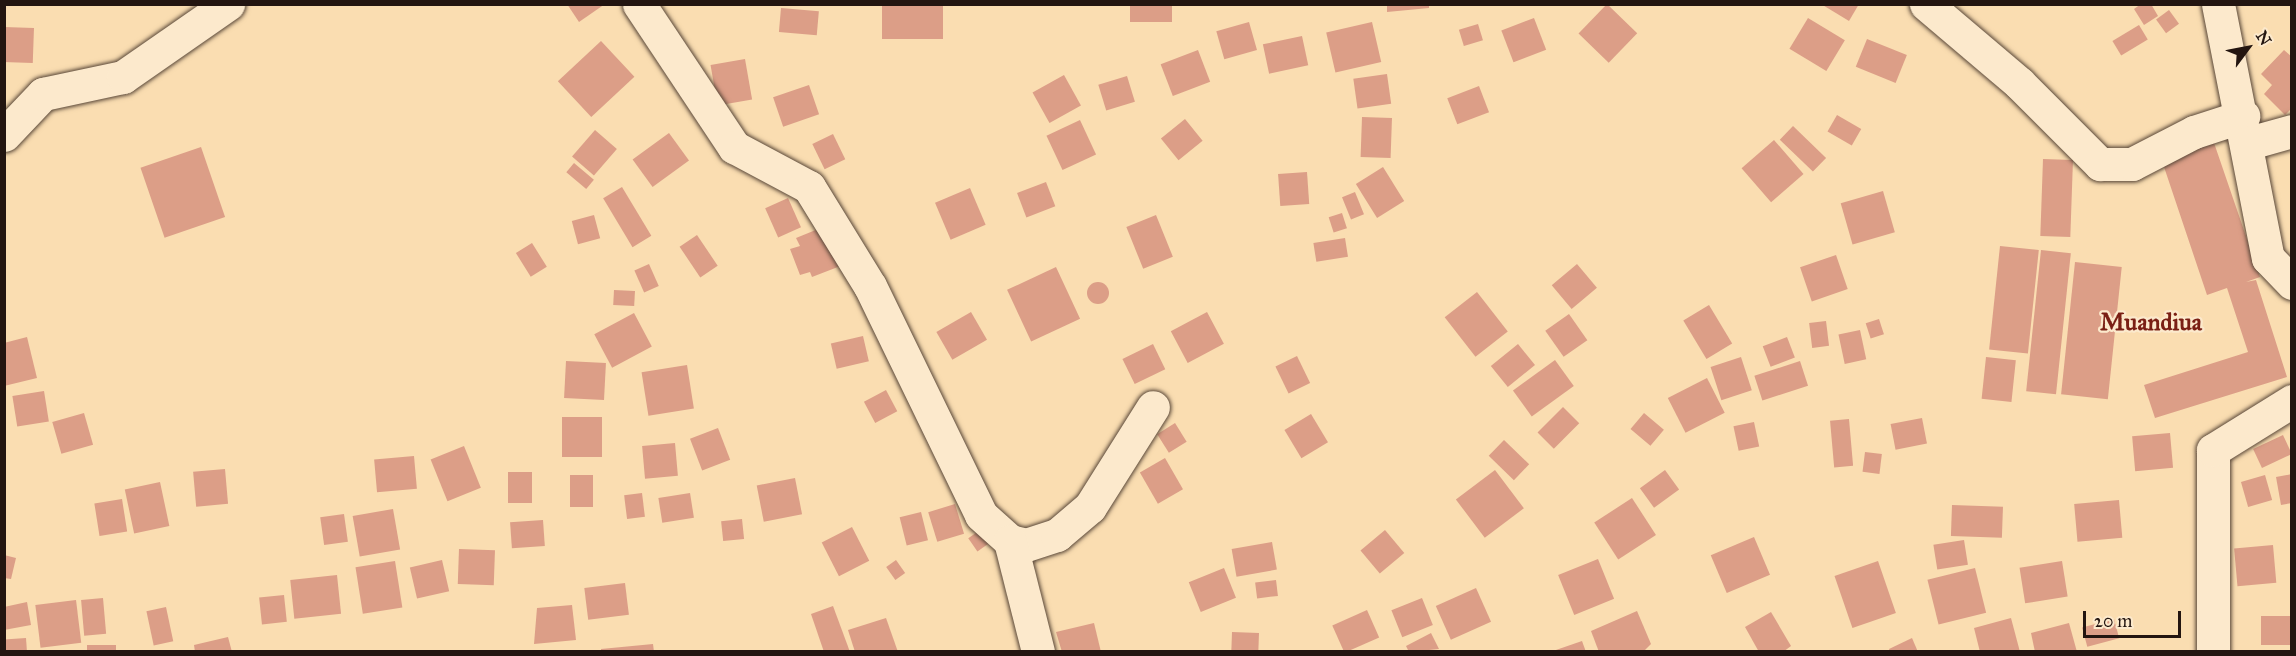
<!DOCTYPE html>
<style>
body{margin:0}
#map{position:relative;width:2296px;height:656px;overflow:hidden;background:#faddb1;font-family:"IM FELL Great Primer",serif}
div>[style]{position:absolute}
.building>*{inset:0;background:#dc9e87;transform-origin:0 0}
.round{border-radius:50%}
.roads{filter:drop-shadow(0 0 2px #594738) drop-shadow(0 0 2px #594738)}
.minor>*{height:33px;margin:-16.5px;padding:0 16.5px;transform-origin:16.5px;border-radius:16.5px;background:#fce9cc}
span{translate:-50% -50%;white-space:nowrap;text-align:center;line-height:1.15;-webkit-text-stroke:4.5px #fce9cc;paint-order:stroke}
.quarter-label{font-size:24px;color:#7a1f14;font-weight:700}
.frame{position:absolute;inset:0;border:6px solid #231510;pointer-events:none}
.north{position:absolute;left:2218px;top:18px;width:60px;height:60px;-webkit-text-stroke:4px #fce9cc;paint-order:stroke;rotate:58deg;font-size:16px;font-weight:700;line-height:24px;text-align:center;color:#231510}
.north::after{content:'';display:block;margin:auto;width:21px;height:27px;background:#231510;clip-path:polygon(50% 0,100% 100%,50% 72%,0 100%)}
.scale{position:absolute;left:2083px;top:611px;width:98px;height:27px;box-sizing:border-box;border:3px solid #231510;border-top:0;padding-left:8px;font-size:18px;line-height:21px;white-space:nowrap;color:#231510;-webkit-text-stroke:4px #fce9cc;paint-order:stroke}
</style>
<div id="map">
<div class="building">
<div style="clip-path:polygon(567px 4px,605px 4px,579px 22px)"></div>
<div style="left:882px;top:4px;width:61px;height:35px"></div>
<div style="clip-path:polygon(1387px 4px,1429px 4px,1429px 8px,1387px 12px)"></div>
<div style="left:1607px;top:4px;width:42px;height:41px;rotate:44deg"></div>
<div style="clip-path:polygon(1821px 4px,1859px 4px,1849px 21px)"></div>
<div style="clip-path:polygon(2141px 4px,2151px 4px,2158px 16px,2144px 25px,2134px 9px)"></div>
<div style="left:1130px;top:5px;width:42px;height:17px"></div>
<div style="left:781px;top:8px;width:38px;height:24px;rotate:5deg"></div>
<div style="left:2169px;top:10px;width:17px;height:16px;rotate:54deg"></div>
<div style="left:1534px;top:18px;width:34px;height:35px;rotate:69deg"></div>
<div style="left:1808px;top:18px;width:43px;height:36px;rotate:31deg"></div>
<div style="left:1249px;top:22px;width:29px;height:34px;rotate:74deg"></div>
<div style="left:1372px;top:22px;width:41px;height:47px;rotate:77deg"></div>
<div style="left:1478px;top:24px;width:17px;height:20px;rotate:73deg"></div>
<div style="left:2139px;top:25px;width:17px;height:31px;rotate:59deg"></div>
<div style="left:4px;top:27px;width:30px;height:35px;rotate:2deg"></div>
<div style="left:1302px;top:36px;width:30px;height:40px;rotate:78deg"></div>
<div style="left:1867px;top:39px;width:43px;height:30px;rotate:22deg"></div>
<div style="left:601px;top:41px;width:49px;height:59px;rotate:47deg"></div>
<div style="left:1198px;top:50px;width:34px;height:40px;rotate:69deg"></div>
<div style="clip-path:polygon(2284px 50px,2292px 57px,2292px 108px,2285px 115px,2264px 94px,2272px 85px,2261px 74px)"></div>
<div style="left:745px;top:59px;width:41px;height:35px;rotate:80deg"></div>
<div style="left:1387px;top:74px;width:30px;height:34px;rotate:82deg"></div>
<div style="left:1064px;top:75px;width:35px;height:36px;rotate:61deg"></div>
<div style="left:1127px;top:76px;width:27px;height:30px;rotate:73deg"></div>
<div style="left:809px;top:85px;width:31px;height:38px;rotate:71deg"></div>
<div style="left:1479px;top:86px;width:28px;height:34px;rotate:69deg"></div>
<div style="left:1837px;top:115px;width:28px;height:19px;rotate:30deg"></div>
<div style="left:1362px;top:117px;width:30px;height:40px;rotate:2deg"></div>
<div style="left:1185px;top:119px;width:28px;height:31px;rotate:51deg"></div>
<div style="left:1080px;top:120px;width:38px;height:37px;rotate:65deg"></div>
<div style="left:1793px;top:126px;width:46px;height:19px;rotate:44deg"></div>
<div style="left:595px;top:130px;width:29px;height:35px;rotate:41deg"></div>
<div style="left:669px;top:133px;width:34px;height:45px;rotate:54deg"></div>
<div style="left:833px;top:134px;width:28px;height:23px;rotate:64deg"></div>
<div style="clip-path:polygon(2212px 137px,2260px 277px,2246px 282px,2256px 280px,2287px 377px,2155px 418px,2144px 385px,2248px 352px,2227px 288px,2207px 295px,2160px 155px)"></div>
<div style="left:1774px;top:140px;width:45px;height:43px;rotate:49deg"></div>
<div style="left:201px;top:147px;width:74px;height:64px;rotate:71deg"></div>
<div style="left:2043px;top:159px;width:30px;height:77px;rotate:2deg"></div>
<div style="left:574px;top:163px;width:26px;height:12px;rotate:40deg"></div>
<div style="left:1383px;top:167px;width:40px;height:32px;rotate:58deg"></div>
<div style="left:1307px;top:172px;width:32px;height:29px;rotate:86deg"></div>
<div style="left:1046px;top:182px;width:26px;height:31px;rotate:69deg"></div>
<div style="left:622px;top:187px;width:57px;height:22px;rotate:59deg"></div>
<div style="left:970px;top:188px;width:40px;height:38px;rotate:67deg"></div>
<div style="left:1883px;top:191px;width:43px;height:44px;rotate:74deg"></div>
<div style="left:1355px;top:192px;width:24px;height:14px;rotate:68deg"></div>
<div style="left:788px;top:198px;width:32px;height:25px;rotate:66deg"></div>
<div style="left:1342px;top:213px;width:16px;height:14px;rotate:72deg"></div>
<div style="left:594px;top:215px;width:24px;height:23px;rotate:75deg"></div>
<div style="left:1156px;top:215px;width:45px;height:32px;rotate:68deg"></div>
<div style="clip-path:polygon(828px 225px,843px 265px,812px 277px,810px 272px,800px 275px,790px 249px,800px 246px,796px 238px)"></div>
<div style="left:697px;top:235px;width:37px;height:21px;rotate:56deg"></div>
<div style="left:1345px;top:238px;width:19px;height:32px;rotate:81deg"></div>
<div style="left:532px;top:243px;width:28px;height:19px;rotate:58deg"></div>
<div style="left:2000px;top:246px;width:39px;height:104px;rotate:6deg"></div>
<div style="left:2041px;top:250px;width:30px;height:142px;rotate:6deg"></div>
<div style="left:1836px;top:255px;width:36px;height:38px;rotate:71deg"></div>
<div style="left:2075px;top:262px;width:47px;height:133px;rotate:6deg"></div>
<div style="left:649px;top:264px;width:24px;height:16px;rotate:66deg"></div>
<div style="left:1577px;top:264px;width:31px;height:33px;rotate:50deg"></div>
<div style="left:1056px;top:267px;width:57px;height:54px;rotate:65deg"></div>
<div class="round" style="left:1087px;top:282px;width:22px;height:22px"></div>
<div style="left:614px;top:290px;width:21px;height:15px;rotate:3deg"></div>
<div style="left:1477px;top:292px;width:50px;height:41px;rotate:52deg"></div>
<div style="left:1709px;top:305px;width:45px;height:30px;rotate:59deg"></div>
<div style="left:971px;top:312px;width:32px;height:40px;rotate:60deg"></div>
<div style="left:1207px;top:312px;width:36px;height:41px;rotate:62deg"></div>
<div style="left:634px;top:313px;width:38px;height:45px;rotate:62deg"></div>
<div style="left:1569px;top:314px;width:32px;height:29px;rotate:55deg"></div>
<div style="left:1879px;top:319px;width:16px;height:14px;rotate:72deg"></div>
<div style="left:1826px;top:321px;width:25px;height:17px;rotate:83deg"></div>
<div style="left:1860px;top:330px;width:30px;height:22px;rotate:78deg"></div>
<div style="left:863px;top:336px;width:26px;height:33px;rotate:77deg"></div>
<div style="clip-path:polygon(27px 337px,37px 378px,4px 386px,4px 343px)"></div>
<div style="left:1787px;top:337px;width:22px;height:26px;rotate:69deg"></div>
<div style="left:1153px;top:344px;width:28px;height:34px;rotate:64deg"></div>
<div style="left:1518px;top:344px;width:27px;height:35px;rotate:51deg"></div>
<div style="left:1297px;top:356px;width:30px;height:24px;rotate:64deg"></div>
<div style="left:1741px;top:357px;width:35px;height:32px;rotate:72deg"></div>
<div style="left:1986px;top:357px;width:30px;height:42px;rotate:6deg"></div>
<div style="left:1555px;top:360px;width:32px;height:52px;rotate:54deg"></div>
<div style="left:566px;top:361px;width:40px;height:37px;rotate:3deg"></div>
<div style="left:1800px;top:361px;width:26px;height:48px;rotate:72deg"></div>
<div style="left:687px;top:365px;width:44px;height:46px;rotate:81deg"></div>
<div style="left:1707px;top:378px;width:39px;height:44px;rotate:63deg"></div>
<div style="left:886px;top:390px;width:24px;height:25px;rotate:62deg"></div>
<div style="left:44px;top:391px;width:31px;height:32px;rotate:81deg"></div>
<div style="left:1563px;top:407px;width:23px;height:36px;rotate:45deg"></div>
<div style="left:84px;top:413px;width:33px;height:33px;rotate:74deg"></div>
<div style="left:1644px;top:413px;width:26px;height:21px;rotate:40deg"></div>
<div style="left:1311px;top:414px;width:33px;height:31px;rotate:59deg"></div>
<div style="left:562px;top:417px;width:40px;height:40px"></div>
<div style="left:1922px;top:418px;width:26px;height:32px;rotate:79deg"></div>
<div style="left:1849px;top:419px;width:47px;height:19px;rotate:85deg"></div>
<div style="left:1754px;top:422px;width:25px;height:21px;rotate:78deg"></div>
<div style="left:1175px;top:423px;width:22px;height:21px;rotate:58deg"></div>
<div style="left:718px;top:428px;width:34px;height:30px;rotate:69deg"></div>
<div style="left:2170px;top:433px;width:35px;height:38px;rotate:85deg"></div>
<div style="left:2283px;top:435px;width:21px;height:33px;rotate:65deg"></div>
<div style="left:1504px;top:440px;width:35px;height:22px;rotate:44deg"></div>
<div style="left:675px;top:443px;width:33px;height:33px;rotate:85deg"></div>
<div style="left:464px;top:446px;width:45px;height:36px;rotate:68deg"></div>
<div style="left:1865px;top:452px;width:17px;height:20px;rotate:7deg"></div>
<div style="left:414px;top:456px;width:33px;height:40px;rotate:85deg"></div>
<div style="left:1165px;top:458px;width:36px;height:29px;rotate:60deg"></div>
<div style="left:225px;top:469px;width:35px;height:32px;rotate:85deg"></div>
<div style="left:1495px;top:470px;width:48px;height:49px;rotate:53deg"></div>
<div style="left:1665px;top:470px;width:24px;height:31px;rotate:54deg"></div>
<div style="left:508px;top:472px;width:24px;height:31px"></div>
<div style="clip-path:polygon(2292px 474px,2292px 503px,2281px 505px,2276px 477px)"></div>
<div style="left:570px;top:475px;width:23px;height:32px"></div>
<div style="left:2265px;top:475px;width:26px;height:25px;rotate:74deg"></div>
<div style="left:795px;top:478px;width:37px;height:39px;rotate:79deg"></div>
<div style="left:160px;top:482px;width:45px;height:36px;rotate:78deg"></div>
<div style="left:642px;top:493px;width:24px;height:18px;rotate:83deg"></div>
<div style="left:690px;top:493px;width:25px;height:32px;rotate:81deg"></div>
<div style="left:1632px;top:498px;width:44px;height:45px;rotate:57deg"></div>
<div style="left:122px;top:499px;width:33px;height:28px;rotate:81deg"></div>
<div style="left:2119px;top:500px;width:38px;height:45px;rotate:85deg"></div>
<div style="left:955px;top:504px;width:31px;height:28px;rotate:73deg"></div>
<div style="left:1952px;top:505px;width:51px;height:31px;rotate:2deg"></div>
<div style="left:393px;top:509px;width:41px;height:41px;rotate:80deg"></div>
<div style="left:921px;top:512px;width:29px;height:22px;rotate:76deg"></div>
<div style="left:344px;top:514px;width:28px;height:24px;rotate:82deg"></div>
<div style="left:742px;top:519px;width:20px;height:21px;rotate:84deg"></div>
<div style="left:543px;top:520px;width:26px;height:33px;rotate:86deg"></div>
<div style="left:852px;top:527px;width:38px;height:34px;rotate:63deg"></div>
<div style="left:983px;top:528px;width:16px;height:18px;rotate:55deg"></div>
<div style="left:1385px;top:530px;width:30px;height:32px;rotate:50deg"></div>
<div style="left:1754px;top:537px;width:41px;height:47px;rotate:67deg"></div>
<div style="left:1964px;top:540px;width:25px;height:31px;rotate:81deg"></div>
<div style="left:1272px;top:542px;width:28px;height:41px;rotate:80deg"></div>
<div style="left:2273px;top:545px;width:38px;height:39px;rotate:85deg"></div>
<div style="left:459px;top:549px;width:36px;height:35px;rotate:2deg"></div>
<div style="clip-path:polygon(4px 555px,16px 558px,11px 579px,4px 578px)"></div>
<div style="left:1598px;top:559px;width:43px;height:43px;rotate:68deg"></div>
<div style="left:442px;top:560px;width:32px;height:33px;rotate:77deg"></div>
<div style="left:896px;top:560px;width:16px;height:12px;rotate:55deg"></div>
<div style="left:395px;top:561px;width:47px;height:40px;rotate:81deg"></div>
<div style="left:1878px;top:561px;width:55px;height:46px;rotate:71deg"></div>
<div style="left:2062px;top:561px;width:36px;height:43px;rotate:81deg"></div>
<div style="left:1224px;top:568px;width:32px;height:38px;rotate:68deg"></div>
<div style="left:1975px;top:568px;width:46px;height:49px;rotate:76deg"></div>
<div style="left:337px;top:575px;width:39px;height:47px;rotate:84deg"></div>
<div style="left:1276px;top:580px;width:16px;height:21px;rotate:83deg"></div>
<div style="left:625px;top:583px;width:32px;height:41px;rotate:83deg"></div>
<div style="left:1476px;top:588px;width:37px;height:44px;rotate:66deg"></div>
<div style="left:284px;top:595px;width:27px;height:25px;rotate:84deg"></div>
<div style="left:103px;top:598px;width:36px;height:22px;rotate:85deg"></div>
<div style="left:1422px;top:598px;width:29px;height:33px;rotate:68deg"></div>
<div style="left:76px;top:600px;width:43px;height:41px;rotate:83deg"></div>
<div style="clip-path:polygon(27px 602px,31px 625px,4px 630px,4px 607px)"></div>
<div style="clip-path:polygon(572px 605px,576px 640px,534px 644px,537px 608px)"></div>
<div style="clip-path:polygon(833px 606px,850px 652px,824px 652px,811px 614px)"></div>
<div style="left:166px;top:607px;width:35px;height:20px;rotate:78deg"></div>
<div style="left:1367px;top:610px;width:30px;height:38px;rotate:66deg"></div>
<div style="clip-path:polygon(1637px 611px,1651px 644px,1643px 652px,1599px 652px,1591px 631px)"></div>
<div style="clip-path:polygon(1771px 612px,1791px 646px,1783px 652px,1759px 652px,1745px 627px)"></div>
<div style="left:2292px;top:616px;width:29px;height:31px;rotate:90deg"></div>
<div style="clip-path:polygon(886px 618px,898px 652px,855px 652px,848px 630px)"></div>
<div style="clip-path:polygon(2011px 618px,2020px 652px,1980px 652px,1974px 628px)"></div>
<div style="left:2114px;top:619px;width:20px;height:33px;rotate:75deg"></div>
<div style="clip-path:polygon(1094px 623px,1101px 652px,1062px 652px,1056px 632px)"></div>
<div style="clip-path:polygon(2069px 623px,2077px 652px,2035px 652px,2031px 633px)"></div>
<div style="left:1232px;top:632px;width:27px;height:20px;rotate:2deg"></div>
<div style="clip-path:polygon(1431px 633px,1439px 649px,1409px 652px,1406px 646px)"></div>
<div style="clip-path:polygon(228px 637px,232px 652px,195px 652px,194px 645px)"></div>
<div style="left:26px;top:638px;width:14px;height:22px;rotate:86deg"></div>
<div style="clip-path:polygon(1912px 638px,1918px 652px,1890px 652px,1889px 649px)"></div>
<div style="clip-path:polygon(1582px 641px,1586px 652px,1553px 652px,1553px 651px)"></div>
<div style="clip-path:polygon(653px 644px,654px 652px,601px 652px,601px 649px)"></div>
<div style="left:87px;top:645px;width:29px;height:7px"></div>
</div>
<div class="roads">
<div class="minor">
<div style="left:639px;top:4px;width:172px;rotate:56.4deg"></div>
<div style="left:734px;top:147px;width:85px;rotate:28.1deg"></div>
<div style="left:809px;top:187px;width:116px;rotate:58.4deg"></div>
<div style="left:870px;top:286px;width:254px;rotate:64.1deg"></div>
<div style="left:981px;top:515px;width:39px;rotate:42deg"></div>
<div style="left:1010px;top:541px;width:16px;rotate:14deg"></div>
<div style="left:1026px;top:545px;width:33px;rotate:-18deg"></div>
<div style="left:1057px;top:535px;width:43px;rotate:-40.3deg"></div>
<div style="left:1090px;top:507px;width:118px;rotate:-57.8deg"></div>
<div style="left:1926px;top:4px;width:122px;rotate:40.3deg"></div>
<div style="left:2019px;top:83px;width:115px;rotate:45deg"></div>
<div style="left:2100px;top:164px;width:32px"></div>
<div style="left:2132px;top:164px;width:70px;rotate:-27.3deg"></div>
<div style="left:2194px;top:132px;width:52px;rotate:-18.1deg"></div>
<div style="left:2218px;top:4px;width:259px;rotate:78.9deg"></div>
<div style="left:2268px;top:258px;width:35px;rotate:46deg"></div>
<div style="left:4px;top:135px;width:57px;rotate:-46.4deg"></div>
<div style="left:43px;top:94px;width:82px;rotate:-12deg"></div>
<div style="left:123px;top:77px;width:128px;rotate:-34.8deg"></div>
<div style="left:2249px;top:143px;width:45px;rotate:-15.6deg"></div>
<div style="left:1010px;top:541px;width:114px;rotate:75.8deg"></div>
<div style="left:2213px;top:652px;width:202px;rotate:-90deg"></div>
<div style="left:2213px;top:450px;width:93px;rotate:-31.8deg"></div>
</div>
</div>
<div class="quarter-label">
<span style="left:2151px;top:323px">Muandiua</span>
</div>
<div class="frame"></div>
<div class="north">N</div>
<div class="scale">20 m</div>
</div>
